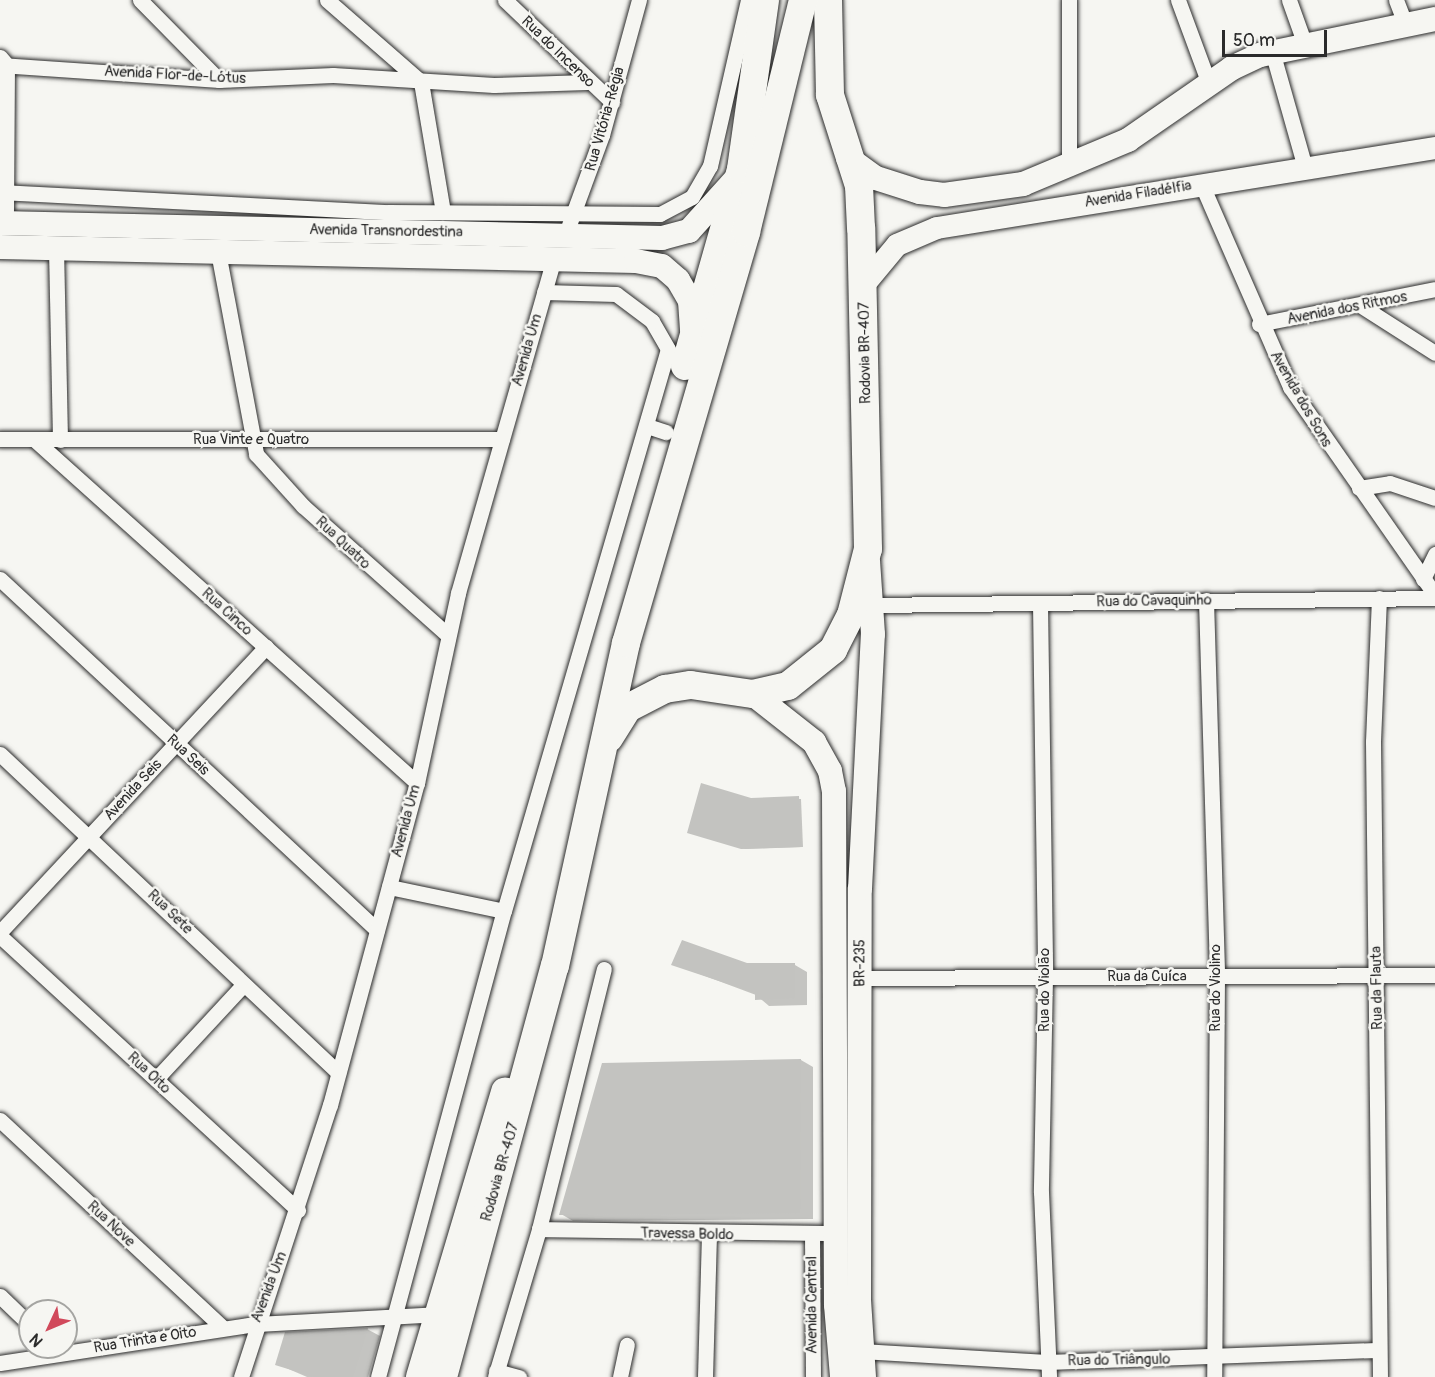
<!DOCTYPE html>
<meta charset="utf-8">
<style>
body{margin:0}
#map{position:relative;width:1435px;height:1377px;overflow:hidden;background:#f6f6f2;font-family:Pangolin,sans-serif}
div>[style]{position:absolute}
.shadow>*{inset:0;background:#0003}
.building>*{inset:0;background:#c3c3c0}
.roads{filter:drop-shadow(0 0 2px #2b2b2b) drop-shadow(0 0 2px #2b2b2b)}
.street>*{height:15px;margin:-7.5px;padding:0 7.5px;transform-origin:7.5px;border-radius:7.5px;background:#f6f6f2}
.secondary>*{height:22px;margin:-11px;padding:0 11px;transform-origin:11px;border-radius:11px;background:#f6f6f2}
.primary>*{height:24px;margin:-12px;padding:0 12px;transform-origin:12px;border-radius:12px;background:#f6f6f2}
.highway>*{height:28px;margin:-14px;padding:0 14px;transform-origin:14px;border-radius:14px;background:#f6f6f2}
span{translate:-50% -50%;white-space:nowrap;text-align:center;line-height:1.15;-webkit-text-stroke:5px #f6f6f2;paint-order:stroke}
.street-label{font-size:15px;color:#2b2b2b}
.north{position:absolute;left:18px;top:1299px;width:60px;height:60px;box-sizing:border-box;background:#f6f6f2;border:2px solid #a5a5a2;border-radius:50%;rotate:226deg;font-size:16px;font-weight:700;line-height:24px;text-align:center;color:#2b2b2b}
.north::after{content:'';display:block;margin:auto;width:21px;height:27px;background:#d1495b;clip-path:polygon(50% 0,100% 100%,50% 72%,0 100%)}
.scale{position:absolute;left:1222px;top:30px;width:105px;height:27px;box-sizing:border-box;border:3px solid #2b2b2b;border-top:0;padding-left:8px;font-size:18px;line-height:21px;white-space:nowrap;color:#2b2b2b;-webkit-text-stroke:4px #f6f6f2;paint-order:stroke}
</style>
<div id="map">
<div class="shadow">
<div style="clip-path:polygon(751px 799px,801px 799px,803px 847px,745px 849px,691px 833px)"></div>
<div style="clip-path:polygon(673px 964px,795px 965px,807px 972px,807px 1005px,769px 1006px,756px 995px)"></div>
<div style="clip-path:polygon(801px 1060px,813px 1067px,813px 1219px,573px 1221px,561px 1214px)"></div>
<div style="clip-path:polygon(367px 1329px,380px 1336px,368px 1377px,307px 1377px,277px 1364px)"></div>
</div>
<div class="building">
<div style="clip-path:polygon(701px 783px,751px 798px,799px 796px,801px 847px,741px 849px,687px 833px)"></div>
<div style="clip-path:polygon(682px 940px,747px 963px,795px 963px,795px 998px,755px 1000px,755px 993px,671px 965px)"></div>
<div style="clip-path:polygon(801px 1059px,800px 1213px,559px 1215px,602px 1063px)"></div>
<div style="clip-path:polygon(368px 1328px,353px 1377px,314px 1377px,275px 1365px,285px 1332px)"></div>
</div>
<div class="roads">
<div class="street">
<div style="left:140px;top:0;width:112px;rotate:45.4deg"></div>
<div style="left:327px;top:0;width:125px;rotate:41.1deg"></div>
<div style="left:421px;top:82px;width:132px;rotate:80.4deg"></div>
<div style="left:505px;top:0;width:148px;rotate:43.6deg"></div>
<div style="left:1178px;top:0;width:90px;rotate:69.7deg"></div>
<div style="left:1289px;top:0;width:45px;rotate:70.3deg"></div>
<div style="left:1396px;top:0;width:26px;rotate:69deg"></div>
<div style="left:1272px;top:51px;width:122px;rotate:74.2deg"></div>
<div style="left:0;top:57px;width:11px;rotate:49deg"></div>
<div style="left:7px;top:65px;width:158px;rotate:90.4deg"></div>
<div style="left:0;top:65px;width:220px;rotate:3.9deg"></div>
<div style="left:219px;top:80px;width:114px;rotate:-2.5deg"></div>
<div style="left:333px;top:75px;width:161px;rotate:3.6deg"></div>
<div style="left:494px;top:85px;width:93px;rotate:-1.8deg"></div>
<div style="left:1069px;top:165px;width:165px;rotate:-90deg"></div>
<div style="left:1201px;top:183px;width:223px;rotate:66.4deg"></div>
<div style="left:1290px;top:387px;width:254px;rotate:55.1deg"></div>
<div style="left:0;top:192px;width:389px;rotate:3deg"></div>
<div style="left:388px;top:212px;width:272px;rotate:0.4deg"></div>
<div style="left:660px;top:214px;width:36px;rotate:-28deg"></div>
<div style="left:692px;top:197px;width:36px;rotate:-60deg"></div>
<div style="left:710px;top:166px;width:170px;rotate:-77.1deg"></div>
<div style="left:565px;top:236px;width:108px;rotate:-69.9deg"></div>
<div style="left:602px;top:135px;width:140px;rotate:-74.7deg"></div>
<div style="left:56px;top:248px;width:192px;rotate:88.8deg"></div>
<div style="left:218px;top:252px;width:206px;rotate:79.3deg"></div>
<div style="left:256px;top:454px;width:70px;rotate:47.9deg"></div>
<div style="left:303px;top:506px;width:194px;rotate:41.7deg"></div>
<div style="left:1363px;top:307px;width:85px;rotate:32.6deg"></div>
<div style="left:1259px;top:324px;width:179px;rotate:-11.2deg"></div>
<div style="left:647px;top:426px;width:20px;rotate:18deg"></div>
<div style="left:0;top:439px;width:502px"></div>
<div style="left:36px;top:441px;width:512px;rotate:41.91deg"></div>
<div style="left:1359px;top:488px;width:31px;rotate:-9deg"></div>
<div style="left:1390px;top:483px;width:47px;rotate:18.4deg"></div>
<div style="left:0;top:579px;width:515px;rotate:42.95deg"></div>
<div style="left:1423px;top:579px;width:28px;rotate:-64deg"></div>
<div style="left:1379px;top:598px;width:144px;rotate:92.4deg"></div>
<div style="left:1373px;top:742px;width:635px;rotate:89.37deg"></div>
<div style="left:1206px;top:600px;width:377px;rotate:88.3deg"></div>
<div style="left:1217px;top:977px;width:400px;rotate:90.4deg"></div>
<div style="left:1040px;top:603px;width:374px;rotate:89.2deg"></div>
<div style="left:1045px;top:977px;width:215px;rotate:91.1deg"></div>
<div style="left:1041px;top:1192px;width:185px;rotate:87.5deg"></div>
<div style="left:872px;top:605px;width:563px;rotate:-0.71deg"></div>
<div style="left:0;top:754px;width:465px;rotate:43.3deg"></div>
<div style="left:389px;top:887px;width:117px;rotate:11.8deg"></div>
<div style="left:0;top:932px;width:390px;rotate:-47deg"></div>
<div style="left:0;top:936px;width:405px;rotate:42.6deg"></div>
<div style="left:860px;top:978px;width:575px;rotate:-0.3deg"></div>
<div style="left:156px;top:1079px;width:129px;rotate:-47.2deg"></div>
<div style="left:0;top:1120px;width:304px;rotate:43deg"></div>
<div style="left:539px;top:1229px;width:297px;rotate:0.8deg"></div>
<div style="left:812px;top:1234px;width:143px;rotate:89.6deg"></div>
<div style="left:0;top:1296px;width:42px;rotate:44deg"></div>
<div style="left:861px;top:1351px;width:186px;rotate:3.4deg"></div>
<div style="left:1047px;top:1362px;width:330px;rotate:-2.1deg"></div>
<div style="left:0;top:1363px;width:258px;rotate:-8.7deg"></div>
<div style="left:255px;top:1324px;width:183px;rotate:-3.1deg"></div>
<div style="left:496px;top:1371px;width:24px;rotate:15deg"></div>
<div style="left:241px;top:1377px;width:286px;rotate:-71.9deg"></div>
<div style="left:330px;top:1105px;width:334px;rotate:-74.9deg"></div>
<div style="left:417px;top:783px;width:194px;rotate:-77.8deg"></div>
<div style="left:458px;top:593px;width:348px;rotate:-74deg"></div>
<div style="left:378px;top:1377px;width:483px;rotate:-74.9deg"></div>
<div style="left:504px;top:911px;width:585px;rotate:-73.73deg"></div>
<div style="left:668px;top:349px;width:32px;rotate:-120deg"></div>
<div style="left:652px;top:321px;width:45px;rotate:-143.1deg"></div>
<div style="left:616px;top:294px;width:72px;rotate:-178.4deg"></div>
<div style="left:495px;top:1377px;width:154px;rotate:-73.4deg"></div>
<div style="left:539px;top:1229px;width:268px;rotate:-76deg"></div>
<div style="left:620px;top:1377px;width:33px;rotate:-78deg"></div>
<div style="left:705px;top:1377px;width:142px;rotate:-88.4deg"></div>
</div>
<div class="secondary">
<div style="left:863px;top:286px;width:53px;rotate:-50.3deg"></div>
<div style="left:897px;top:245px;width:43px;rotate:-23deg"></div>
<div style="left:937px;top:228px;width:504px;rotate:-9.13deg"></div>
</div>
<div class="primary">
<div style="left:848px;top:158px;width:34px;rotate:36deg"></div>
<div style="left:876px;top:178px;width:46px;rotate:17.7deg"></div>
<div style="left:920px;top:192px;width:24px;rotate:7deg"></div>
<div style="left:944px;top:195px;width:80px;rotate:-7.9deg"></div>
<div style="left:1023px;top:184px;width:114px;rotate:-22.7deg"></div>
<div style="left:1128px;top:140px;width:126px;rotate:-34.7deg"></div>
<div style="left:1232px;top:68px;width:31px;rotate:-25deg"></div>
<div style="left:1260px;top:55px;width:179px;rotate:-11.6deg"></div>
<div style="left:0;top:223px;width:662px;rotate:1.3deg"></div>
<div style="left:662px;top:238px;width:28px;rotate:-15deg"></div>
<div style="left:689px;top:231px;width:67px;rotate:-48deg"></div>
<div style="left:0;top:247px;width:636px;rotate:1.26deg"></div>
<div style="left:636px;top:261px;width:26px;rotate:11deg"></div>
<div style="left:662px;top:266px;width:21px;rotate:41deg"></div>
<div style="left:678px;top:280px;width:24px;rotate:60deg"></div>
<div style="left:690px;top:301px;width:31px;rotate:86deg"></div>
<div style="left:753px;top:694px;width:78px;rotate:38.2deg"></div>
<div style="left:814px;top:742px;width:33px;rotate:61deg"></div>
<div style="left:830px;top:771px;width:20px;rotate:79deg"></div>
<div style="left:834px;top:791px;width:514px;rotate:89.78deg"></div>
<div style="left:836px;top:1305px;width:72px;rotate:85.2deg"></div>
<div style="left:864px;top:1377px;width:78px;rotate:-93.7deg"></div>
<div style="left:859px;top:1299px;width:410px;rotate:-89.9deg"></div>
<div style="left:860px;top:889px;width:255px;rotate:-87.1deg"></div>
<div style="left:873px;top:634px;width:73px;rotate:-93.9deg"></div>
</div>
<div class="highway">
<div style="left:685px;top:366px;width:205px;rotate:-74.1deg"></div>
<div style="left:741px;top:169px;width:171px;rotate:-81.9deg"></div>
<div style="left:609px;top:738px;width:36px;rotate:-58deg"></div>
<div style="left:628px;top:708px;width:42px;rotate:-27.2deg"></div>
<div style="left:665px;top:689px;width:26px;rotate:-9deg"></div>
<div style="left:691px;top:685px;width:63px;rotate:8.3deg"></div>
<div style="left:753px;top:694px;width:36px;rotate:-13deg"></div>
<div style="left:788px;top:686px;width:58px;rotate:-38.7deg"></div>
<div style="left:833px;top:650px;width:39px;rotate:-63deg"></div>
<div style="left:851px;top:615px;width:68px;rotate:-75.6deg"></div>
<div style="left:868px;top:549px;width:321px;rotate:-91.2deg"></div>
<div style="left:861px;top:228px;width:42px;rotate:-92.7deg"></div>
<div style="left:859px;top:186px;width:96px;rotate:-107.7deg"></div>
<div style="left:830px;top:95px;width:95px;rotate:-91.2deg"></div>
<div style="left:420px;top:1377px;width:298px;rotate:-73.4deg"></div>
<div style="left:443px;top:1377px;width:426px;rotate:-74.8deg"></div>
<div style="left:555px;top:966px;width:331px;rotate:-77.6deg"></div>
<div style="left:626px;top:643px;width:428px;rotate:-73.7deg"></div>
<div style="left:746px;top:232px;width:239px;rotate:-76.2deg"></div>
</div>
</div>
<div class="street-label">
<span style="left:558px;top:52px;rotate:44deg">Rua do Incenso</span>
<span style="left:175px;top:75px;rotate:3deg">Avenida Flor-de-Lótus</span>
<span style="left:605px;top:119px;rotate:-74deg">Rua Vitória-Régia</span>
<span style="left:1138px;top:194px;rotate:-9deg">Avenida Filadélfia</span>
<span style="left:386px;top:231px;rotate:1deg">Avenida Transnordestina</span>
<span style="left:1347px;top:308px;rotate:-11deg">Avenida dos Ritmos</span>
<span style="left:527px;top:350px;rotate:-74deg">Avenida Um</span>
<span style="left:865px;top:353px;rotate:-91deg">Rodovia BR-407</span>
<span style="left:1301px;top:399px;rotate:60deg">Avenida dos Sons</span>
<span style="left:251px;top:440px">Rua Vinte e Quatro</span>
<span style="left:343px;top:543px;rotate:43deg">Rua Quatro</span>
<span style="left:1154px;top:601px;rotate:-1deg">Rua do Cavaquinho</span>
<span style="left:227px;top:612px;rotate:42deg">Rua Cinco</span>
<span style="left:188px;top:755px;rotate:43deg">Rua Seis</span>
<span style="left:133px;top:790px;rotate:-47deg">Avenida Seis</span>
<span style="left:406px;top:821px;rotate:-75deg">Avenida Um</span>
<span style="left:170px;top:912px;rotate:44deg">Rua Sete</span>
<span style="left:860px;top:963px;rotate:-90deg">BR-235</span>
<span style="left:1147px;top:977px">Rua da Cuíca</span>
<span style="left:1216px;top:988px;rotate:-90deg">Rua do Violino</span>
<span style="left:1377px;top:988px;rotate:-91deg">Rua da Flauta</span>
<span style="left:1045px;top:990px;rotate:-90deg">Rua do Violão</span>
<span style="left:149px;top:1073px;rotate:43deg">Rua Oito</span>
<span style="left:500px;top:1172px;rotate:-74deg">Rodovia BR-407</span>
<span style="left:111px;top:1224px;rotate:43deg">Rua Nove</span>
<span style="left:687px;top:1234px;rotate:1deg">Travessa Boldo</span>
<span style="left:269px;top:1287px;rotate:-69deg">Avenida Um</span>
<span style="left:812px;top:1305px;rotate:-90deg">Avenida Central</span>
<span style="left:145px;top:1340px;rotate:-9deg">Rua Trinta e Oito</span>
<span style="left:1119px;top:1360px;rotate:-1deg">Rua do Triângulo</span>
</div>
<div class="north">N</div>
<div class="scale">50 m</div>
</div>
